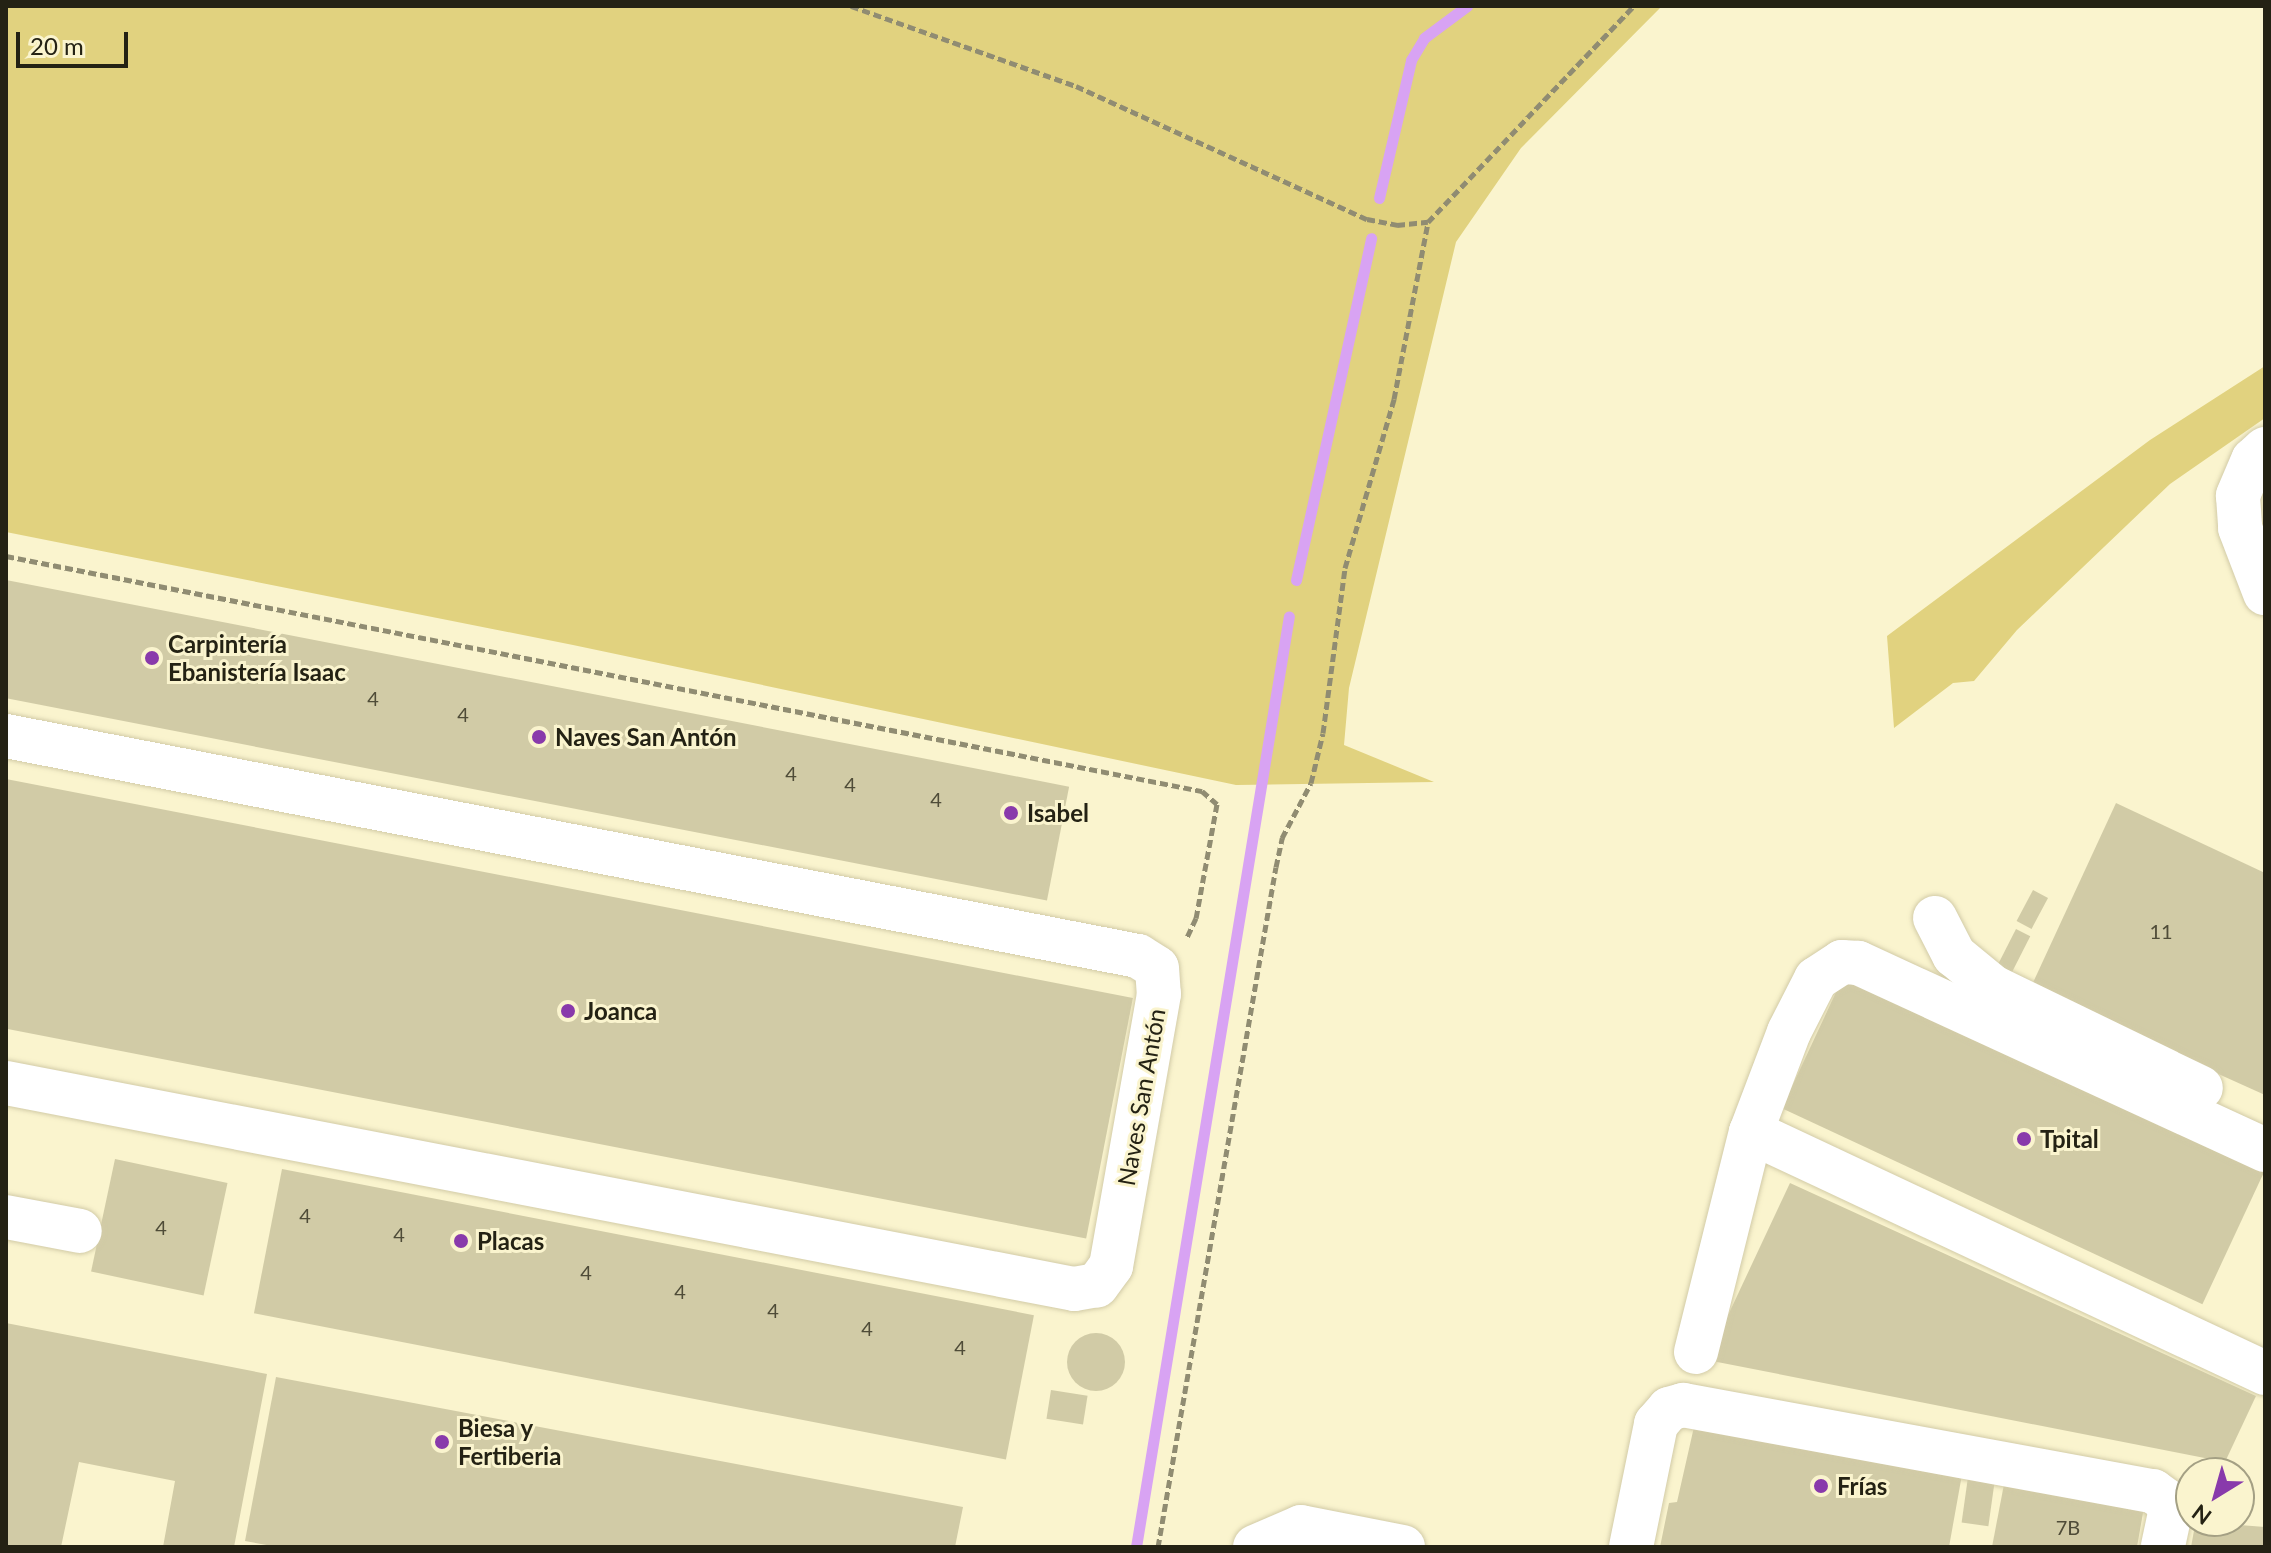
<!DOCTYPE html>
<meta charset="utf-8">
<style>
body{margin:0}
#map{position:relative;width:2271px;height:1553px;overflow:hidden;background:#faf4ce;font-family:Lato,sans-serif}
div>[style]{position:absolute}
.green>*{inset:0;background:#e1d27f}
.stream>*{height:11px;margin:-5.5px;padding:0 5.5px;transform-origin:5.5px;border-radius:5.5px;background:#d8a3f3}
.building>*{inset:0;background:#d1cba6;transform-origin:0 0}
.round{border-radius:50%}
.path>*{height:5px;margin-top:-2.5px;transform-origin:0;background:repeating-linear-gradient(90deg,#908c72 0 8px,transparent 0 12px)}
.roads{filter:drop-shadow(0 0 2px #d2cba7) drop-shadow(0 0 2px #d2cba7)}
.minor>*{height:44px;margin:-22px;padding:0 22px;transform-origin:22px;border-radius:22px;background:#fff}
.dots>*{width:22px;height:22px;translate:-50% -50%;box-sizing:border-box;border:4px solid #faf4ce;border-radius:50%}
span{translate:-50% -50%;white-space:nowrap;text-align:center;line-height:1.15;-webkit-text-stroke:6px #faf4ce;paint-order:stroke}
.number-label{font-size:20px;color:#4f4c38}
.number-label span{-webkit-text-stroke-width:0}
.poi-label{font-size:24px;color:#242214;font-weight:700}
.left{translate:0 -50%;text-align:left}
.street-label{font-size:24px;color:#242214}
.frame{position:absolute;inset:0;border:8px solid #242214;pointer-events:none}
.north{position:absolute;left:2175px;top:1457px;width:80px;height:80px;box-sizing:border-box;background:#faf4ce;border:2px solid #a4a084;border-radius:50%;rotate:217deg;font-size:22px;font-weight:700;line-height:32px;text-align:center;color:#242214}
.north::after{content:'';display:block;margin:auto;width:28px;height:36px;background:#893aab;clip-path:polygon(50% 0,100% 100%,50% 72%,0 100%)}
.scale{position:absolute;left:16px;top:32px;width:112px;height:36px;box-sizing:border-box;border:4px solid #242214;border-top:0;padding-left:10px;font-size:24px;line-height:28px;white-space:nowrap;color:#242214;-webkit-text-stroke:6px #faf4ce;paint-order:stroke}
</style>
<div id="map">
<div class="green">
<div style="clip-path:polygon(6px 6px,1662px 6px,1521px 148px,1456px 242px,1349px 688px,1344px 745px,1434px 782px,1236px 785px,573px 645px,6px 532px)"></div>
<div style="clip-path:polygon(2265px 366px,2265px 418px,2170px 484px,2017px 630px,1974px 681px,1953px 683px,1894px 728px,1887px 636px,2150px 440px)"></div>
</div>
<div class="stream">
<div style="left:1379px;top:198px;width:142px;rotate:-76.9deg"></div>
<div style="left:1411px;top:60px;width:26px;rotate:-59deg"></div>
<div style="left:1424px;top:38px;width:54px;rotate:-36.7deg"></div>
<div style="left:1296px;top:580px;width:350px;rotate:-77.6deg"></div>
<div style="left:1136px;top:1547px;width:943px;rotate:-80.67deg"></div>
</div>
<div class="building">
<div style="left:6px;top:580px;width:1083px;height:116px;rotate:11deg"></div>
<div style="left:6px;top:779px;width:1148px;height:245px;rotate:11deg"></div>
<div style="clip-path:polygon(2116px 803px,2265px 873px,2265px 1095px,2030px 989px)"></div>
<div style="left:2033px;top:890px;width:17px;height:35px;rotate:28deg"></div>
<div style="left:2016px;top:929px;width:16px;height:42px;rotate:27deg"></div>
<div style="left:1844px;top:975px;width:464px;height:147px;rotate:25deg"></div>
<div style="left:115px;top:1159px;width:115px;height:115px;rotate:12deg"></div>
<div style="left:282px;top:1169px;width:766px;height:147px;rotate:11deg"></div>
<div style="clip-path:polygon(1790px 1183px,2256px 1396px,2225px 1462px,1707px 1360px)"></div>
<div style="clip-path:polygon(6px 1323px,267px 1374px,234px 1547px,163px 1547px,175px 1481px,79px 1462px,61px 1547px,6px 1547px)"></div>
<div class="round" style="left:1067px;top:1333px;width:58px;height:58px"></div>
<div style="clip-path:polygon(276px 1377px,963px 1507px,955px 1547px,278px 1547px,245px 1541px)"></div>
<div style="left:1051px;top:1390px;width:37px;height:29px;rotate:9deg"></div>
<div style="clip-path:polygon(1696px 1418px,1963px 1469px,1949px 1547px,1660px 1547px,1669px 1503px,1677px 1502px)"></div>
<div style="left:1969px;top:1470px;width:27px;height:53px;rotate:8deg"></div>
<div style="clip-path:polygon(2005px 1479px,2144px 1507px,2137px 1547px,1992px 1547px)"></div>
<div style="clip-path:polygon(2189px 1521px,2265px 1527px,2265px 1547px,2191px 1547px,2195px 1525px)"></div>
</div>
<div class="path">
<div style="left:851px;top:6px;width:239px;rotate:19.6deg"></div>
<div style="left:1076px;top:86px;width:320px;rotate:24.6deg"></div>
<div style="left:1367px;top:219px;width:31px;rotate:11deg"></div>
<div style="left:1397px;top:225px;width:31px;rotate:-6deg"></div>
<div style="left:6px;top:556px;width:1219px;rotate:11.12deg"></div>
<div style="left:1202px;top:791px;width:20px;rotate:41deg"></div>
<div style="left:1217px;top:804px;width:116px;rotate:100.4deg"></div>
<div style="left:1196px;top:918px;width:23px;rotate:115deg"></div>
<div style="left:1158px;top:1547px;width:690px;rotate:-80.16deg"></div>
<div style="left:1276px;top:867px;width:30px;rotate:-78deg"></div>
<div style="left:1282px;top:838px;width:62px;rotate:-62.2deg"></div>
<div style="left:1311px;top:783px;width:51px;rotate:-76.5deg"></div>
<div style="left:1323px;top:733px;width:166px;rotate:-82.4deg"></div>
<div style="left:1345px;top:568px;width:176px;rotate:-73.8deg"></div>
<div style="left:1394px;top:399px;width:180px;rotate:-79.1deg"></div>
<div style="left:1428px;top:222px;width:298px;rotate:-46.4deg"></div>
</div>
<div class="roads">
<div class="minor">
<div style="left:2265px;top:449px;width:16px;rotate:137deg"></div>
<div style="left:2253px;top:460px;width:39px;rotate:113deg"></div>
<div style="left:2238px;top:496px;width:32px;rotate:86deg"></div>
<div style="left:2240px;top:528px;width:70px;rotate:69deg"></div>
<div style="left:6px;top:736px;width:1153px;rotate:11deg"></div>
<div style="left:1138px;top:956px;width:22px;rotate:32deg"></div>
<div style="left:1157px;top:968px;width:26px;rotate:86deg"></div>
<div style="left:1159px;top:994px;width:276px;rotate:100deg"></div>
<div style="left:1111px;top:1266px;width:24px;rotate:126deg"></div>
<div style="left:1097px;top:1285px;width:23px;rotate:170deg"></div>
<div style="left:1074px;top:1289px;width:1088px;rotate:-169.08deg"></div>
<div style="left:1935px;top:918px;width:42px;rotate:62.8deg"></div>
<div style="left:1954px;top:955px;width:50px;rotate:39.4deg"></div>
<div style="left:1993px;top:987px;width:231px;rotate:25.9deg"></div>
<div style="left:2265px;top:1150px;width:448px;rotate:-155.3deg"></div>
<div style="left:1858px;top:963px;width:16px;rotate:-176deg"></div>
<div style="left:1842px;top:962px;width:31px;rotate:147deg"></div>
<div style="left:1816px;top:979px;width:59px;rotate:117deg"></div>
<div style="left:1789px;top:1032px;width:107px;rotate:110.8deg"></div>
<div style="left:1751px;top:1132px;width:568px;rotate:25.12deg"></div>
<div style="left:6px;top:1217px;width:75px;rotate:10.7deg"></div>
<div style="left:1696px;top:1352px;width:227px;rotate:-76deg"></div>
<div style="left:1255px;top:1547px;width:50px;rotate:-23.5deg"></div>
<div style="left:1301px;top:1527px;width:104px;rotate:11.1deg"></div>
<div style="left:1631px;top:1547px;width:126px;rotate:-78.5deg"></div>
<div style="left:1656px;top:1424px;width:20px;rotate:-49deg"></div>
<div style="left:1669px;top:1409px;width:15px;rotate:-16deg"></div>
<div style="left:1683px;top:1405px;width:478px;rotate:10.4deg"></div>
<div style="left:2153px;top:1491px;width:17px;rotate:36deg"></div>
<div style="left:2167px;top:1501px;width:12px;rotate:76deg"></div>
<div style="left:2170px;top:1513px;width:35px;rotate:102deg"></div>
</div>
</div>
<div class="dots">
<div style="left:152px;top:658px;background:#893aab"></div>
<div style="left:539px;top:737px;background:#893aab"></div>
<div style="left:1011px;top:813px;background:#893aab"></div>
<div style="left:568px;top:1011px;background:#893aab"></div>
<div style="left:2024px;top:1139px;background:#893aab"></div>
<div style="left:461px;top:1241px;background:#893aab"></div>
<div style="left:442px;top:1442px;background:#893aab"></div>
<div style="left:1821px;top:1486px;background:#893aab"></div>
</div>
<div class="number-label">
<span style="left:373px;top:698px">4</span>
<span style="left:463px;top:714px">4</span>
<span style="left:791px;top:773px">4</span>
<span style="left:850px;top:784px">4</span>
<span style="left:936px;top:799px">4</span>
<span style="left:2161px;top:931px">11</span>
<span style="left:305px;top:1215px">4</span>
<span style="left:161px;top:1227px">4</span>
<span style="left:399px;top:1234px">4</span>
<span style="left:586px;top:1272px">4</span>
<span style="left:680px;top:1291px">4</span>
<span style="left:773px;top:1310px">4</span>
<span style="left:867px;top:1328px">4</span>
<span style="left:960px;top:1347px">4</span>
<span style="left:2068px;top:1527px">7B</span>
</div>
<div class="poi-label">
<span class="left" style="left:168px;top:658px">Carpintería<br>Ebanistería Isaac</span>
<span class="left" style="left:555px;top:737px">Naves San Antón</span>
<span class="left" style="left:1027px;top:813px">Isabel</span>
<span class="left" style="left:584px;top:1011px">Joanca</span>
<span class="left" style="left:2040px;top:1139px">Tpital</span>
<span class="left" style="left:477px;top:1241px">Placas</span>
<span class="left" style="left:458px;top:1442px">Biesa y<br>Fertiberia</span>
<span class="left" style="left:1837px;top:1486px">Frías</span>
</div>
<div class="street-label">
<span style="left:1141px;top:1097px;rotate:-80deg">Naves San Antón</span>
</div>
<div class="frame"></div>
<div class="north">N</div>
<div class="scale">20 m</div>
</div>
